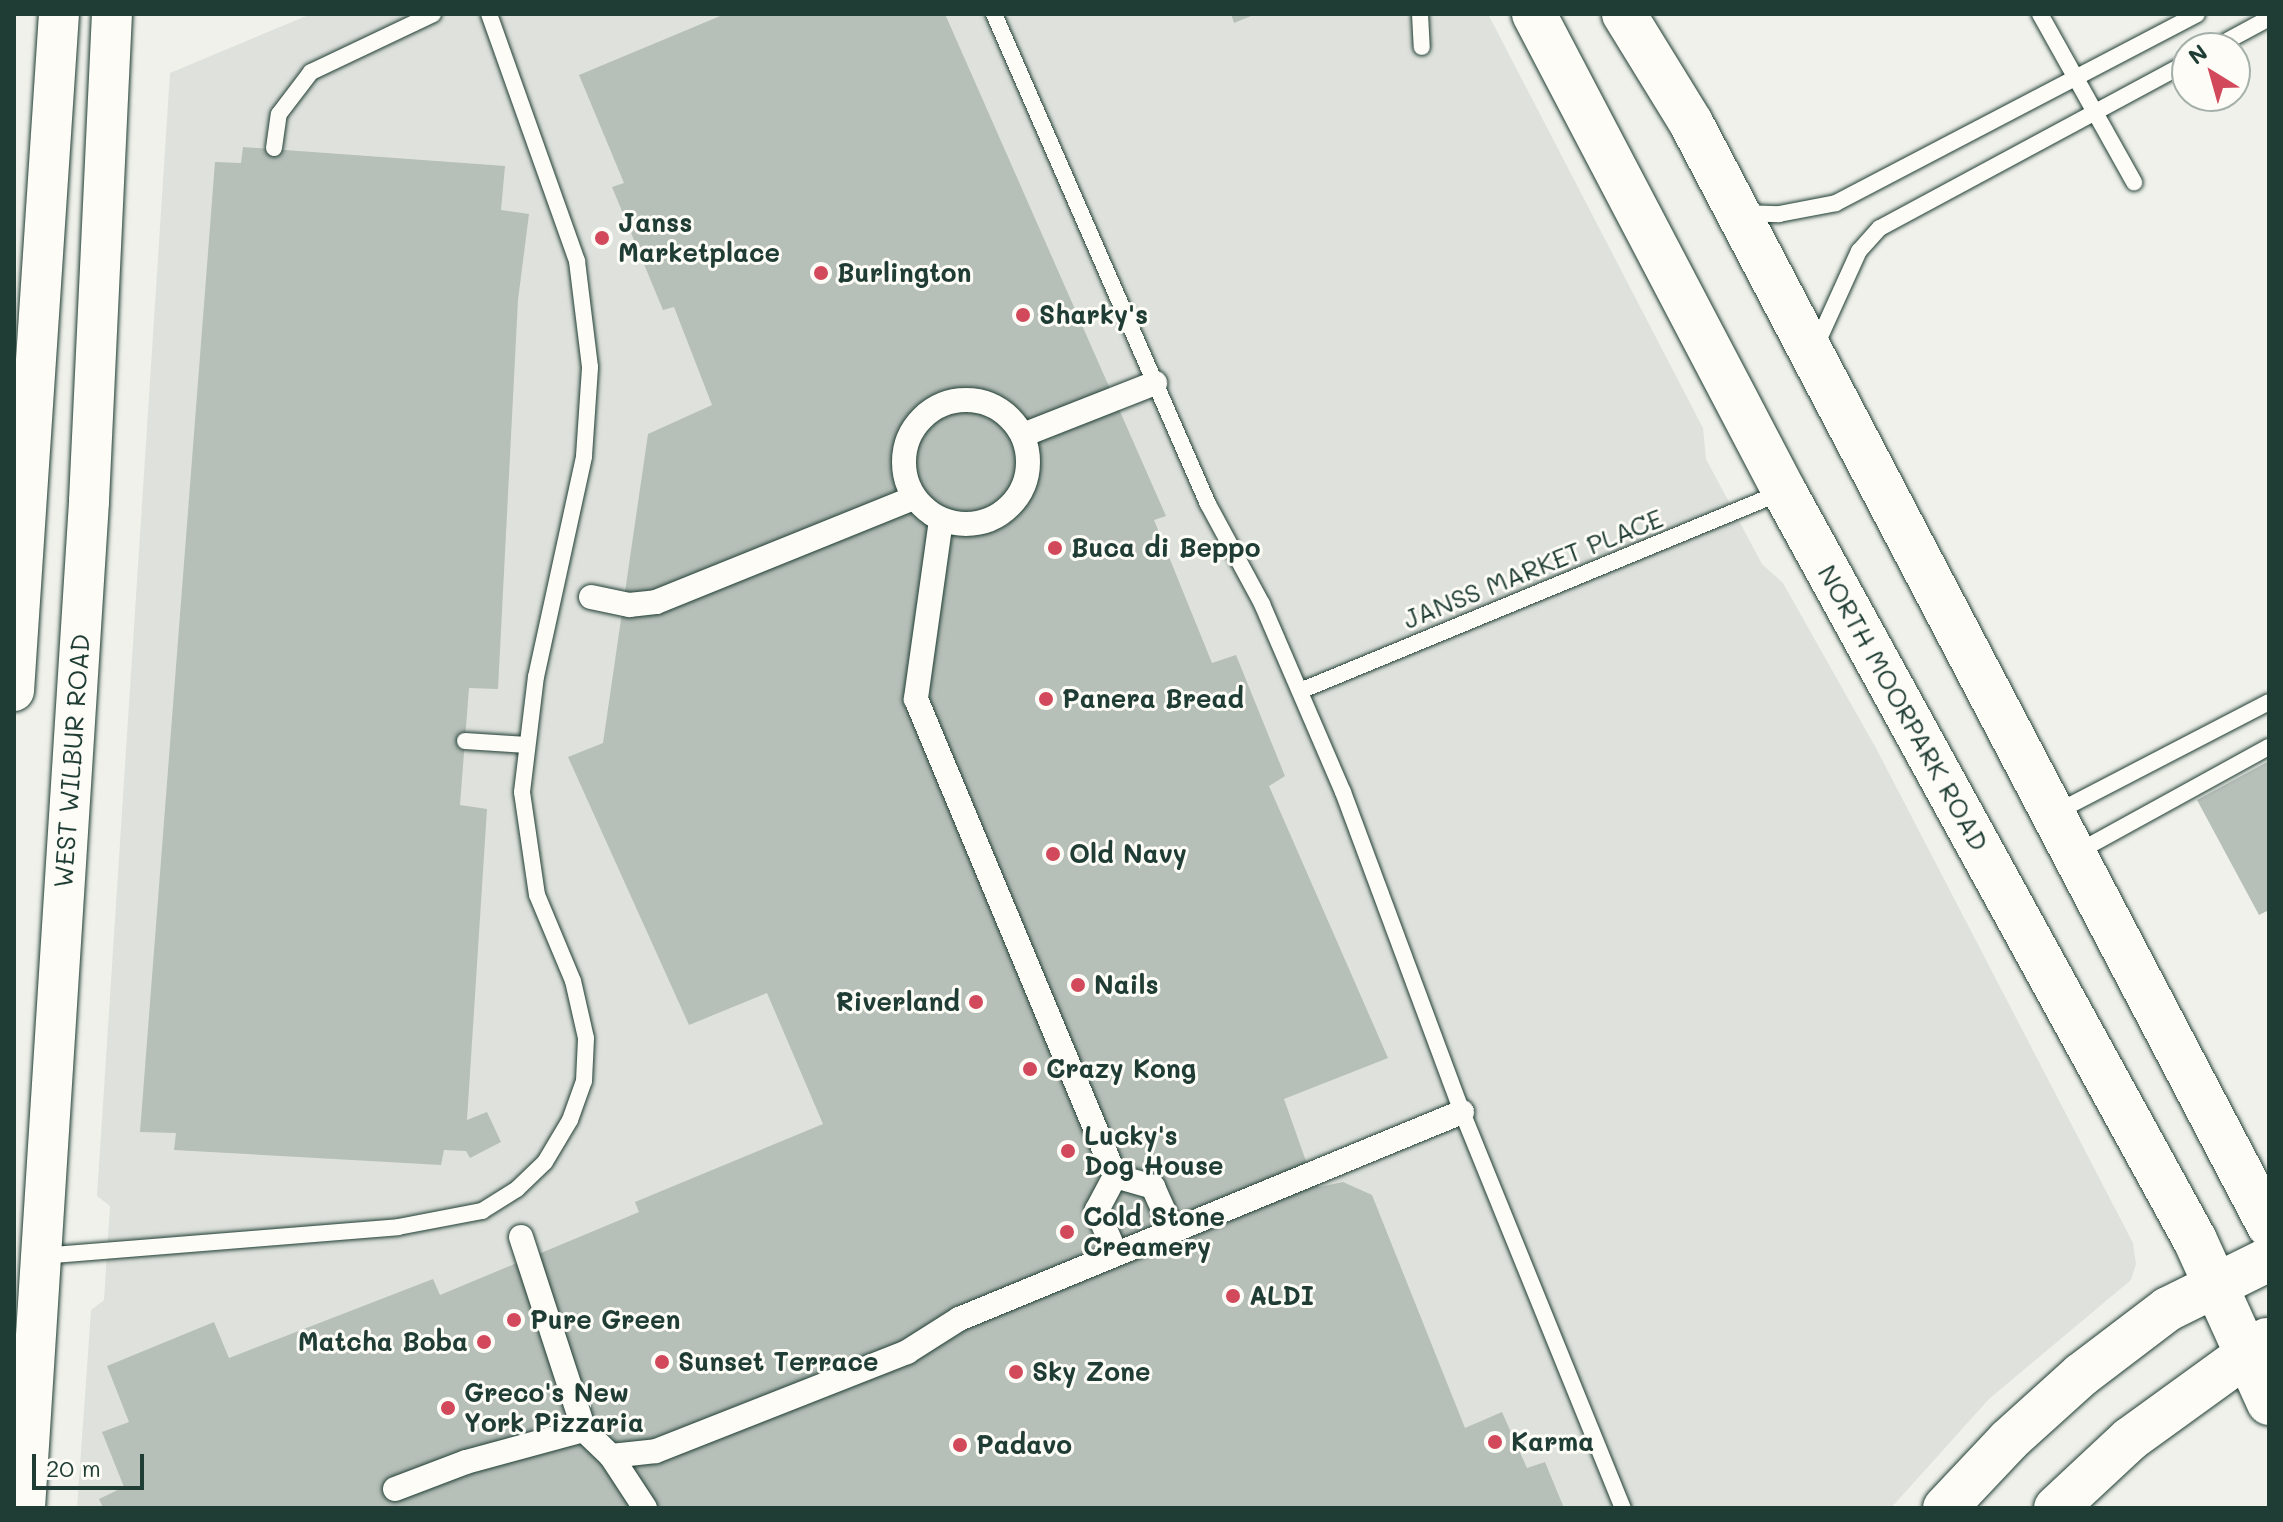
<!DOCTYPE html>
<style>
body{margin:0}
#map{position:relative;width:2283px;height:1522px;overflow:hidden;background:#f0f1eb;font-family:Mali,sans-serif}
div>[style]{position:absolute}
.built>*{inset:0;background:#dfe2dc}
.building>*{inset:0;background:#b6bfb8}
.roads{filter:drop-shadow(0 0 2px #1f3d34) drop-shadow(0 0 2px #1f3d34)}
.service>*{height:16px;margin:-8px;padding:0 8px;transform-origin:8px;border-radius:8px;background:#fdfcf7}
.pedestrian>*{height:24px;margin:-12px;padding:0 12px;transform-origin:12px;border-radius:12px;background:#fdfcf7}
.pedestrian>.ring{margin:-12px;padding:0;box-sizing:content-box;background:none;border:24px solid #fdfcf7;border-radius:50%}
.tertiary>*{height:40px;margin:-20px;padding:0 20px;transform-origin:20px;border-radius:20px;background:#fdfcf7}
.secondary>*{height:44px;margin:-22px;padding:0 22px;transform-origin:22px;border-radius:22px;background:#fdfcf7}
.dots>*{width:22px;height:22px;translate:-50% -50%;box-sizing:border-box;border:4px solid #fdfcf7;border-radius:50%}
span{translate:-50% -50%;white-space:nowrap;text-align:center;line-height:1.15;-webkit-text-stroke:6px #fdfcf7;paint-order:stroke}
.poi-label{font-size:26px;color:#1f3d34;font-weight:700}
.left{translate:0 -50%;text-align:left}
.right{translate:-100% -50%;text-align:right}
.street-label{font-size:26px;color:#1f3d34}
.frame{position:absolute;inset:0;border:16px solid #1f3d34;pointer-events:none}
.north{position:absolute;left:2171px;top:32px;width:80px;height:80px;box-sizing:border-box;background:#fdfcf7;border:2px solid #a4b0a9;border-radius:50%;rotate:323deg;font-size:22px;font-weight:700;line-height:32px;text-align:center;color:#1f3d34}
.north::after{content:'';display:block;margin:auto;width:28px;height:36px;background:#d1495b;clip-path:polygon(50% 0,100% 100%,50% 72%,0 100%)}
.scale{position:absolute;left:32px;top:1454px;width:112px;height:36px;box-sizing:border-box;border:4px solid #1f3d34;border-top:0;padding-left:10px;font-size:24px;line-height:28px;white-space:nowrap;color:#1f3d34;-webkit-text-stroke:6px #fdfcf7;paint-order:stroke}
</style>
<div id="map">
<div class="built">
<div style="clip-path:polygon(311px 14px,1488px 14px,1703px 428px,1706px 459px,1762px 564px,1783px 583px,1877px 750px,2133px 1243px,2136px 1264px,2131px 1280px,1989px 1399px,1891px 1508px,77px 1508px,91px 1310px,104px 1300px,110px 1206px,97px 1196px,170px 73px)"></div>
</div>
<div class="building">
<div style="clip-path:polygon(725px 14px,945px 14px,1166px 516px,1154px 520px,1212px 663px,1236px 655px,1285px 776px,1269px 786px,1388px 1058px,1284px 1099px,1307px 1164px,1319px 1187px,1343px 1182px,1372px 1195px,1465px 1428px,1502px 1412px,1527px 1468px,1545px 1462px,1564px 1508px,103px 1508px,99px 1499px,124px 1487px,102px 1432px,129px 1422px,107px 1366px,214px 1322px,229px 1358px,433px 1279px,440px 1295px,639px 1212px,635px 1202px,823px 1124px,767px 993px,689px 1025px,568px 757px,603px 743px,648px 434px,712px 405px,674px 307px,663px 310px,612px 187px,624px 183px,579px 75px)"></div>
<div style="clip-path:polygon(1231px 14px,1256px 14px,1234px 23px)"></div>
<div style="clip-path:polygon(243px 147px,505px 166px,501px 210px,529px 214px,518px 300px,498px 689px,469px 688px,460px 805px,487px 809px,467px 1120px,487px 1112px,501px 1142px,470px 1158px,466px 1151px,444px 1150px,441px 1165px,174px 1150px,176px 1133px,140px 1132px,215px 162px,241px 163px)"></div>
<div style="clip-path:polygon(2269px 761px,2269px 910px,2259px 915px,2197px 800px)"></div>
</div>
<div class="roads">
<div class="service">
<div style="left:994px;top:14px;width:535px;rotate:66.41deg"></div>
<div style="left:1208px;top:504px;width:114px;rotate:61.6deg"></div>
<div style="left:1262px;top:604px;width:205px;rotate:66.7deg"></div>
<div style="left:1343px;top:792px;width:341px;rotate:69.6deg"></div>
<div style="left:1462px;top:1112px;width:427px;rotate:67.9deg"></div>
<div style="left:1420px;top:14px;width:33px;rotate:87deg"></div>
<div style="left:2040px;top:14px;width:193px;rotate:60.8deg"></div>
<div style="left:2214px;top:48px;width:55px;rotate:-28.4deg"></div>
<div style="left:274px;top:148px;width:34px;rotate:-82deg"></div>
<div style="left:279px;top:114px;width:53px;rotate:-52.7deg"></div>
<div style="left:311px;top:72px;width:135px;rotate:-25.4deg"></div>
<div style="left:1742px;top:213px;width:37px;rotate:2deg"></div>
<div style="left:1779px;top:214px;width:58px;rotate:-10.9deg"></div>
<div style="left:1836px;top:203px;width:407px;rotate:-27.6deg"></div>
<div style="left:1814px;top:350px;width:109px;rotate:-65.6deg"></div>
<div style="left:1859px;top:251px;width:31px;rotate:-48deg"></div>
<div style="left:1880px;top:228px;width:349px;rotate:-28.3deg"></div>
<div style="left:1300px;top:691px;width:521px;rotate:-22.43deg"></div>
<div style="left:465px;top:741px;width:62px;rotate:3.7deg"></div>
<div style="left:2053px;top:814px;width:243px;rotate:-27.4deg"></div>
<div style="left:2074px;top:854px;width:222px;rotate:-28.8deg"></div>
<div style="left:41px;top:1256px;width:358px;rotate:-4.6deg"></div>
<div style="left:398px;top:1227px;width:86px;rotate:-10.8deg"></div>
<div style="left:482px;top:1211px;width:41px;rotate:-32.2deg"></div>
<div style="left:517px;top:1189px;width:39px;rotate:-44deg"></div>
<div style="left:545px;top:1162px;width:49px;rotate:-59.2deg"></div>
<div style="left:570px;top:1120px;width:41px;rotate:-70.3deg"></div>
<div style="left:584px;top:1081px;width:43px;rotate:-87.3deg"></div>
<div style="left:586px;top:1038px;width:58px;rotate:-102.8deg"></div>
<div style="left:573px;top:981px;width:93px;rotate:-112.7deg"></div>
<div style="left:537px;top:895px;width:104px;rotate:-98.3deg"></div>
<div style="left:522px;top:792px;width:116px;rotate:-83.1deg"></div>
<div style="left:536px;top:677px;width:226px;rotate:-77.7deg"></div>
<div style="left:584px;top:456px;width:89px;rotate:-86.1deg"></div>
<div style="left:590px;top:367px;width:107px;rotate:-97deg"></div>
<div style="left:577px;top:261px;width:262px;rotate:-109.6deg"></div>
</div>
<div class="pedestrian">
<div class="ring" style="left:904px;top:400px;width:100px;height:100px"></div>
<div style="left:1023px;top:435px;width:142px;rotate:-21.5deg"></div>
<div style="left:941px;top:520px;width:181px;rotate:98deg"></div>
<div style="left:916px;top:699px;width:517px;rotate:67.35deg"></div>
<div style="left:591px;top:597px;width:39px;rotate:12deg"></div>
<div style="left:629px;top:605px;width:27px;rotate:-6deg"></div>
<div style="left:656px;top:602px;width:278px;rotate:-22deg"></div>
<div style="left:521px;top:1237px;width:203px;rotate:71.9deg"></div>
<div style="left:584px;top:1430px;width:37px;rotate:44deg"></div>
<div style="left:611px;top:1456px;width:62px;rotate:56.8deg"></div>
<div style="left:1115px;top:1252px;width:46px;rotate:-113.2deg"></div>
<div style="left:1097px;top:1210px;width:38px;rotate:-62deg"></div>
<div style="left:1115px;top:1176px;width:40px;rotate:16deg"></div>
<div style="left:1153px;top:1187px;width:46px;rotate:65.7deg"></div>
<div style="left:611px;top:1456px;width:45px;rotate:-6.3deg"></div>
<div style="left:656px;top:1451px;width:270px;rotate:-21.5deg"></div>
<div style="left:907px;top:1352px;width:62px;rotate:-32.4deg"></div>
<div style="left:959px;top:1319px;width:544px;rotate:-22.37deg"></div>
<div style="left:395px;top:1489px;width:76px;rotate:-20.8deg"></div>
<div style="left:466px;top:1462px;width:122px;rotate:-15.2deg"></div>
</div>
<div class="tertiary">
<div style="left:14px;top:691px;width:678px;rotate:-86.2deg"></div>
<div style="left:25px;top:1508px;width:1009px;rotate:-86.36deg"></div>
<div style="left:89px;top:501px;width:488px;rotate:-87.3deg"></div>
</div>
<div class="secondary">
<div style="left:1534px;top:14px;width:539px;rotate:62.34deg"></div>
<div style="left:1784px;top:491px;width:854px;rotate:61.25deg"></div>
<div style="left:2195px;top:1240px;width:179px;rotate:65.6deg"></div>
<div style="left:1624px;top:14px;width:128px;rotate:58.4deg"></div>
<div style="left:1691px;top:123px;width:1245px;rotate:62.34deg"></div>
<div style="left:1945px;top:1508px;width:93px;rotate:-46.7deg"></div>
<div style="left:2009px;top:1440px;width:97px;rotate:-42.1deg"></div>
<div style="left:2081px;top:1375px;width:109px;rotate:-37.2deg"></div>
<div style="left:2168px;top:1309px;width:113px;rotate:-26.3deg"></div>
<div style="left:2056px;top:1508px;width:101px;rotate:-43deg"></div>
<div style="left:2130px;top:1439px;width:169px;rotate:-35.9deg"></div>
</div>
</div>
<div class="dots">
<div style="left:602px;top:238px;background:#d1495b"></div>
<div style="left:821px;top:273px;background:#d1495b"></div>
<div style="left:1023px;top:315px;background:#d1495b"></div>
<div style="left:1055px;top:548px;background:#d1495b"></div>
<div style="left:1046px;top:699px;background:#d1495b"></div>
<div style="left:1053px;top:854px;background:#d1495b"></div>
<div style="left:1078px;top:985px;background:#d1495b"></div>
<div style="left:976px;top:1002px;background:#d1495b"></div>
<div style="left:1030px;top:1069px;background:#d1495b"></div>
<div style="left:1068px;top:1151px;background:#d1495b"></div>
<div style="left:1067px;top:1232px;background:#d1495b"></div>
<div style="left:1233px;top:1296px;background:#d1495b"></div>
<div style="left:514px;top:1320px;background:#d1495b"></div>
<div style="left:484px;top:1342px;background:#d1495b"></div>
<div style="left:662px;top:1362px;background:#d1495b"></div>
<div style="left:1016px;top:1372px;background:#d1495b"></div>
<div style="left:448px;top:1408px;background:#d1495b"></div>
<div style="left:1495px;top:1442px;background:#d1495b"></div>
<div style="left:960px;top:1445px;background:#d1495b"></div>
</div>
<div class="poi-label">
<span class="left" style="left:618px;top:238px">Janss<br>Marketplace</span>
<span class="left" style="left:837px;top:273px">Burlington</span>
<span class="left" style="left:1039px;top:315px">Sharky's</span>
<span class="left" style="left:1071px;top:548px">Buca di Beppo</span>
<span class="left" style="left:1062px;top:699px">Panera Bread</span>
<span class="left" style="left:1069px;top:854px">Old Navy</span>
<span class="left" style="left:1094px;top:985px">Nails</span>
<span class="right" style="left:960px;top:1002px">Riverland</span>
<span class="left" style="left:1046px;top:1069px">Crazy Kong</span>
<span class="left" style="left:1084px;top:1151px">Lucky's<br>Dog House</span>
<span class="left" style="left:1083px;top:1232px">Cold Stone<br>Creamery</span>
<span class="left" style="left:1249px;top:1296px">ALDI</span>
<span class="left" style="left:530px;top:1320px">Pure Green</span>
<span class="right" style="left:468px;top:1342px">Matcha Boba</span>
<span class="left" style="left:678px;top:1362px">Sunset Terrace</span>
<span class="left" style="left:1032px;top:1372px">Sky Zone</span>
<span class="left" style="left:464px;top:1408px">Greco's New<br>York Pizzaria</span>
<span class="left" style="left:1511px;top:1442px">Karma</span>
<span class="left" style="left:976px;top:1445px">Padavo</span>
</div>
<div class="street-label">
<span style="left:1533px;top:569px;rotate:-22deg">JANSS MARKET PLACE</span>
<span style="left:1903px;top:708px;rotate:61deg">NORTH MOORPARK ROAD</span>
<span style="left:72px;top:761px;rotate:-86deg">WEST WILBUR ROAD</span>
</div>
<div class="frame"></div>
<div class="north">N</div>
<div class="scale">20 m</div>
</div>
